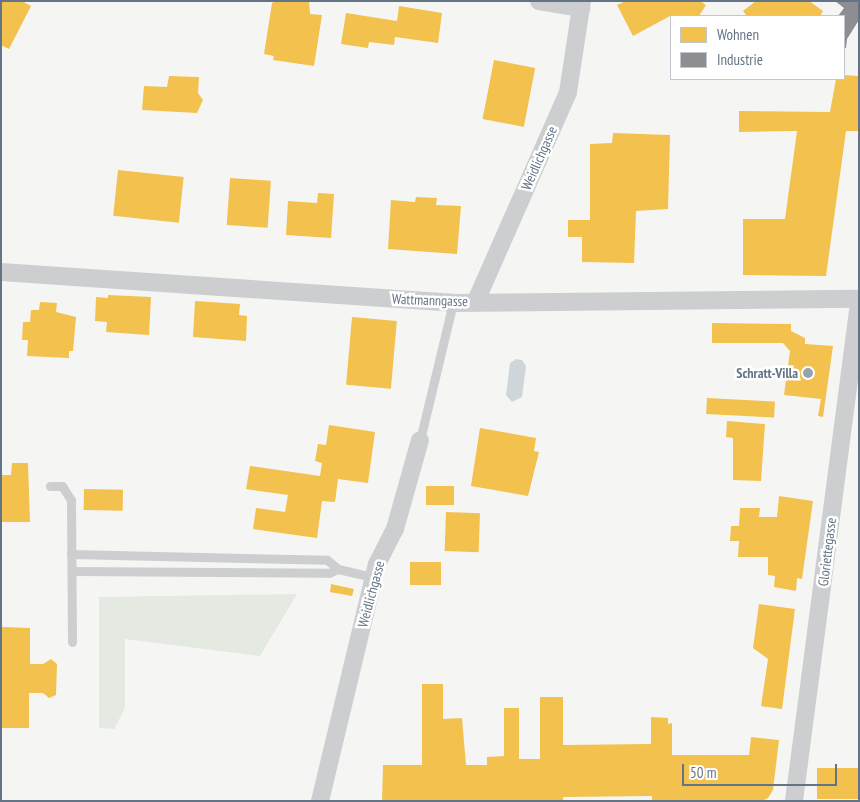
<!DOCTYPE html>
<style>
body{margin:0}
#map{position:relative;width:860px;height:802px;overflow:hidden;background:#f5f6f4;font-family:"PT Sans Narrow",sans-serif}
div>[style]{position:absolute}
.green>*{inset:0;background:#e4e9e2}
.water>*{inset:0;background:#cfd6da}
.homes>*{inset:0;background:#f2c14e;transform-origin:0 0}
.industry>*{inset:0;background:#8d8d92}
.service>*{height:9px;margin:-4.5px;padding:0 4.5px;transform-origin:4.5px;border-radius:4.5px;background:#cdcecf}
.minor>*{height:18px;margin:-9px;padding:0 9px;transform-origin:9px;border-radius:9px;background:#cdcecf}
.dots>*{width:14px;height:14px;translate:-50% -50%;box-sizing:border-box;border:2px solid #fff;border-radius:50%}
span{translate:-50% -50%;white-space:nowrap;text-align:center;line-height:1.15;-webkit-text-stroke:5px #fff;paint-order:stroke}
.street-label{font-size:14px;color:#637486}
.poi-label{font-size:14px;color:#637486;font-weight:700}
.right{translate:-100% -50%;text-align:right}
.frame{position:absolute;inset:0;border:2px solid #637486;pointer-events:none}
.legend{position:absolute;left:670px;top:15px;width:175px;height:65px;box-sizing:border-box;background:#fff;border:1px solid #c1c7cf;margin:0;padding:6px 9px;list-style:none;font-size:15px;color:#637486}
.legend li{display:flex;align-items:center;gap:10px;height:25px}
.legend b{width:25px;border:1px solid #c1c7cf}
.scale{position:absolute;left:682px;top:764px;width:155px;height:22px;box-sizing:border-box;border:2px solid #637486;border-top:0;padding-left:6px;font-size:15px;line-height:18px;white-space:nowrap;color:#637486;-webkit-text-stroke:4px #fff;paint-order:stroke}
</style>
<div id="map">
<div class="green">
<div style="clip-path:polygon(297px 594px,260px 656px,125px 639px,125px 708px,114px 729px,99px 728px,99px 597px)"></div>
</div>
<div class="water">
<div style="clip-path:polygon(516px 359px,522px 360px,526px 366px,522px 397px,512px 402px,506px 395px,510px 363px)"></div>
</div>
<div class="homes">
<div style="clip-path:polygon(1px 1px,22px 1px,31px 6px,9px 49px,1px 45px)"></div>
<div style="clip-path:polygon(276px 1px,309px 1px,310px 14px,322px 15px,314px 66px,273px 60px,274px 56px,264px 54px,272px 3px)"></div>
<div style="clip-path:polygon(626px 1px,700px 1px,706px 5px,699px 16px,670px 16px,633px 36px,617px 5px)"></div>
<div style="clip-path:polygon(756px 1px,809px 1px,823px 11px,820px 16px,747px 16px,743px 11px)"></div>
<div style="clip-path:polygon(399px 6px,442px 13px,438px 43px,395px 37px,394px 45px,369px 42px,368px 48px,341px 44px,346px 13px,397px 21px)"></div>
<div style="left:494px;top:60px;width:42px;height:60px;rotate:11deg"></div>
<div style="clip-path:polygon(844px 75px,859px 76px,859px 131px,846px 131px,826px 276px,743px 275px,743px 219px,785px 219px,797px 131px,739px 132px,739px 111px,830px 112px,836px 79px,844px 79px)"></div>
<div style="clip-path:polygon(169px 76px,199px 77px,198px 93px,203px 100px,197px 113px,142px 110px,144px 86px,167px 87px)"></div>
<div style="clip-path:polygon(613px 133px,670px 135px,668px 209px,636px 211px,634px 263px,582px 262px,582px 237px,568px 237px,568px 220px,590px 220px,590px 144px,612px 143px)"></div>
<div style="left:118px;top:170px;width:66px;height:46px;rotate:6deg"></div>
<div style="left:230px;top:178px;width:41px;height:47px;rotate:4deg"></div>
<div style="clip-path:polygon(318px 193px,334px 194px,331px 238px,286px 235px,288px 201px,317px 203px)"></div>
<div style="clip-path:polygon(416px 197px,437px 198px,436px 205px,461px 206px,457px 254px,388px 249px,391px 200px,415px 202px)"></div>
<div style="clip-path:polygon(108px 295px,151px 297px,149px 335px,106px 332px,107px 322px,95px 321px,96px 297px,108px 298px)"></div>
<div style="clip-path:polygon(195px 301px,240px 304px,239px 315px,247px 316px,246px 341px,193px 337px)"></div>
<div style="clip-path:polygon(40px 302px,57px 303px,56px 312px,76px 317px,73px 351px,69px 351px,69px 358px,27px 356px,28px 340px,22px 340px,23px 322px,30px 322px,31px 310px,39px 310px)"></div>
<div style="left:352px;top:317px;width:45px;height:68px;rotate:5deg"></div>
<div style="clip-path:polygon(712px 323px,791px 324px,791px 331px,805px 338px,805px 344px,833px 346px,823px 417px,818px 416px,821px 399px,784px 395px,790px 351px,783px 343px,712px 343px)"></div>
<div style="left:707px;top:398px;width:68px;height:16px;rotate:3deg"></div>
<div style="clip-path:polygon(727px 421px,765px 424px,761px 481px,733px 480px,733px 438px,726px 437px)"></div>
<div style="clip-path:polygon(329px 425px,375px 432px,368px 483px,338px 479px,335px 502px,322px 501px,317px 538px,253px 529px,256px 508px,285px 512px,288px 495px,246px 489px,250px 466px,320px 476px,322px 463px,315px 461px,318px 444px,326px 445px)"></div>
<div style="clip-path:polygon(480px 428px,536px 438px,534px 451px,539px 452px,528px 496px,471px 486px)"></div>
<div style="clip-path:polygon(12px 463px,28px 463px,30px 522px,2px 522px,2px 475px,11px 475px)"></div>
<div style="left:426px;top:486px;width:28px;height:19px"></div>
<div style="left:84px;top:489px;width:39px;height:21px;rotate:1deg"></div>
<div style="clip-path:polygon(779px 496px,813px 501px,802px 579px,797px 578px,796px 591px,774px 587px,775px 576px,768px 575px,768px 557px,738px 557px,739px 541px,730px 541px,731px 526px,739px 526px,740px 508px,760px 508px,759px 517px,777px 517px)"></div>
<div style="left:446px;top:512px;width:34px;height:39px;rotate:2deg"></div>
<div style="left:410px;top:562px;width:31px;height:23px"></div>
<div style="clip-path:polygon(331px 584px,354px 589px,352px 596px,330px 592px)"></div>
<div style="clip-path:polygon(759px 604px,795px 609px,782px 709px,761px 706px,768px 659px,753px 648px)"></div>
<div style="clip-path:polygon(1px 627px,30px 628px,30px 664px,43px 664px,51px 659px,57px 664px,56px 695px,49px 698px,43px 693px,29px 693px,29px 728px,1px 728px)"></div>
<div style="clip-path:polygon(422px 684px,443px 684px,443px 719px,462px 718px,466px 765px,487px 765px,487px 757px,504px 756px,504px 708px,519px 708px,519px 759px,540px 759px,540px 697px,563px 697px,563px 745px,651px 744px,651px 717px,668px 718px,668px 724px,672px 723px,672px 755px,749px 755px,751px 737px,779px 740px,773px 790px,768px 798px,762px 801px,652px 801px,652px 796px,563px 797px,563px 801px,382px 801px,383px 765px,422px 765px)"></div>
<div style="left:817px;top:768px;width:42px;height:31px"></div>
</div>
<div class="industry">
<div style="clip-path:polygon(835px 1px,859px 2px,859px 20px,847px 39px,846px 48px,844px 48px,844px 16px,838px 16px,844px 8px)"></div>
</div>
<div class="service">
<div style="left:420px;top:440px;width:141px;rotate:-76.5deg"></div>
<div style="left:50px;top:486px;width:12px"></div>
<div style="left:62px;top:486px;width:17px;rotate:57deg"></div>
<div style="left:71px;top:500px;width:142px;rotate:89.6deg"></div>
<div style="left:71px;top:554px;width:256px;rotate:1.3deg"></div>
<div style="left:327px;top:560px;width:14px;rotate:39deg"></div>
<div style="left:338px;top:569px;width:37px;rotate:13deg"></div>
<div style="left:72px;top:571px;width:257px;rotate:0.4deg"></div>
<div style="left:329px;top:573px;width:10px;rotate:-24deg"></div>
</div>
<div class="minor">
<div style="left:539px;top:1px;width:43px;rotate:9.5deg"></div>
<div style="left:1px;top:272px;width:453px;rotate:3.9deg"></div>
<div style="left:453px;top:303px;width:406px;rotate:-0.6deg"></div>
<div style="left:476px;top:301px;width:228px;rotate:-66.2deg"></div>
<div style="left:568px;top:92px;width:92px;rotate:-81.3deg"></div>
<div style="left:320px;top:801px;width:244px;rotate:-76.5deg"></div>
<div style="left:377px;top:564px;width:39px;rotate:-63deg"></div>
<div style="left:395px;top:529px;width:92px;rotate:-74.3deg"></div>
<div style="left:794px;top:801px;width:502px;rotate:-82.56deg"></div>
</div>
<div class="dots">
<div style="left:808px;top:373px;background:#96a2ac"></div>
</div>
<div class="street-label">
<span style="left:539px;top:158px;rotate:-66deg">Weidlichgasse</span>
<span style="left:430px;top:300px;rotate:2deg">Wattmanngasse</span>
<span style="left:827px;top:552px;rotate:-83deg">Gloriettegasse</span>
<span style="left:371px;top:594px;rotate:-75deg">Weidlichgasse</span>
</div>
<div class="poi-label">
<span class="right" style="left:798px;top:373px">Schratt-Villa</span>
</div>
<div class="frame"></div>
<ul class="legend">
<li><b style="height:14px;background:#f2c14e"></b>Wohnen</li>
<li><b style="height:14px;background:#8d8d92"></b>Industrie</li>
</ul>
<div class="scale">50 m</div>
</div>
